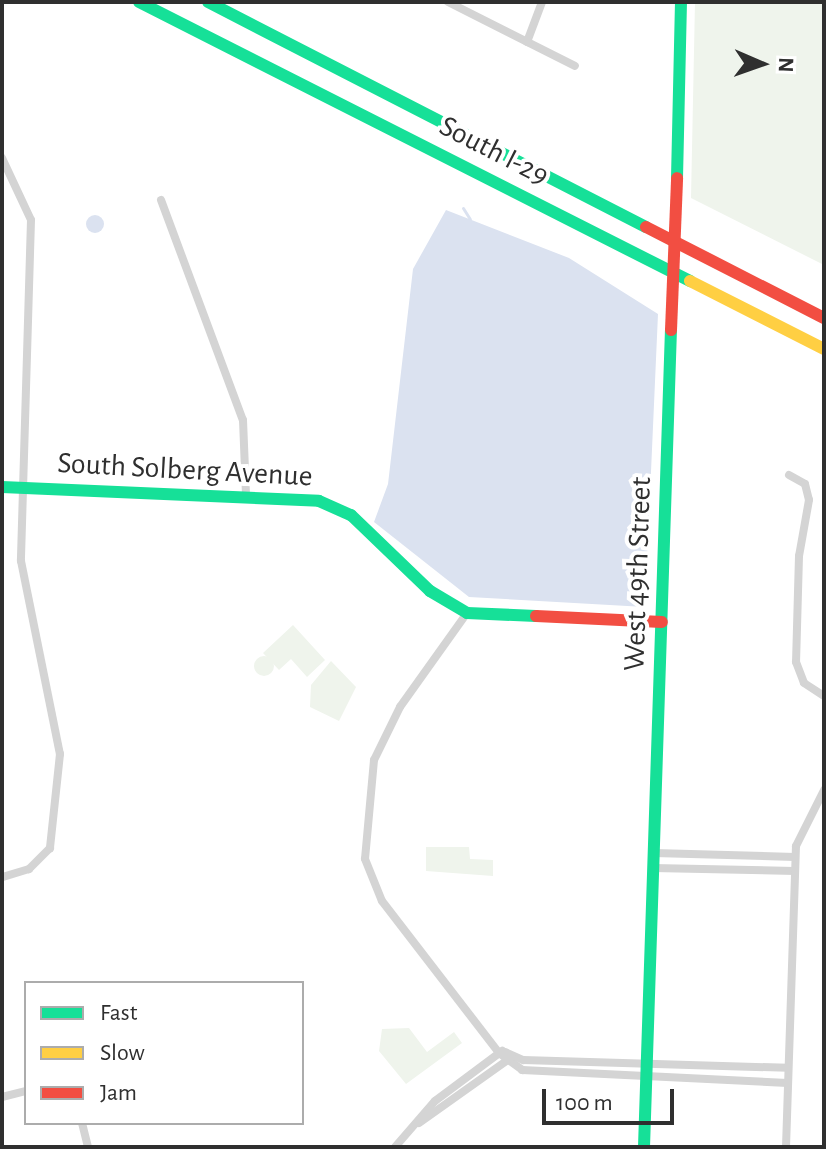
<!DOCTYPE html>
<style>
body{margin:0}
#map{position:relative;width:826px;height:1149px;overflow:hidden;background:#fff;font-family:"Alegreya Sans",sans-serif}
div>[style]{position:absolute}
.green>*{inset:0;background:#eff4ec}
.round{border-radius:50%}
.water>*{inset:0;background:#dbe2f0}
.stream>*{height:3px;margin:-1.5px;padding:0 1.5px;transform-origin:1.5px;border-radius:1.5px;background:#dbe2f0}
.street>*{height:8px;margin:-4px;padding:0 4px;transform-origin:4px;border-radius:4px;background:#d4d4d4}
.fast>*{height:12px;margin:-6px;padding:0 6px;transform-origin:6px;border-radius:6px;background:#16e098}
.slow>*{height:12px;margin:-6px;padding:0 6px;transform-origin:6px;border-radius:6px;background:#ffcf43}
.jam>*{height:12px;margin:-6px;padding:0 6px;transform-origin:6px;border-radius:6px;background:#f24e42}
.jam-bridge>*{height:12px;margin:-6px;padding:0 6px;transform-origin:6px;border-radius:6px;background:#f24e42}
span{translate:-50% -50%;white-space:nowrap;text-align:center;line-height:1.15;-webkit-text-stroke:8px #fff;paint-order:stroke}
.street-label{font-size:30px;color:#2f2f2f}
.frame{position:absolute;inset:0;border:4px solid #2f2f2f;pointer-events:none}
.legend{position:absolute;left:24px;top:981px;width:280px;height:144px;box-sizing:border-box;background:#fff;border:2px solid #acacac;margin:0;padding:10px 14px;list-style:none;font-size:24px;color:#2f2f2f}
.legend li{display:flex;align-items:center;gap:16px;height:40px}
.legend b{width:40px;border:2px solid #acacac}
.north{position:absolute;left:722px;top:24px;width:80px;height:80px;-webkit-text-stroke:6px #fff;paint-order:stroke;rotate:92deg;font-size:22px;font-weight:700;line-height:32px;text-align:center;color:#2f2f2f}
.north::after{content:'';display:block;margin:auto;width:28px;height:36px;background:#2f2f2f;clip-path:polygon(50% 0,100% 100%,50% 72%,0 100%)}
.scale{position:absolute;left:542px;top:1089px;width:132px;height:36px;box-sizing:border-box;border:4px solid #2f2f2f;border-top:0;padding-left:10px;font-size:24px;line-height:28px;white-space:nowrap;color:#2f2f2f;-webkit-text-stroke:6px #fff;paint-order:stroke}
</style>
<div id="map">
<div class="green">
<div style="clip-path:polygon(695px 2px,824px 2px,824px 265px,691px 198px)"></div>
<div style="clip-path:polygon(293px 625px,325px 660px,307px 677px,291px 659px,279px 670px,263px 653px)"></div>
<div class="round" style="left:254px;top:656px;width:20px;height:20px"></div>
<div style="clip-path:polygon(331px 661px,356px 687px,339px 721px,310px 707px,311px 685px)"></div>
<div style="clip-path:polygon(426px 847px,469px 847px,470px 859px,493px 860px,493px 876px,426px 871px)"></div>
<div style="clip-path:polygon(409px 1028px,427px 1052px,454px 1032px,462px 1043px,406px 1084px,379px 1051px,382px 1029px)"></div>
</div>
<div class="water">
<div style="clip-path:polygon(446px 210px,569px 258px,658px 314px,645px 607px,469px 597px,374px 522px,388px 484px,413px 269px)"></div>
<div class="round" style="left:86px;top:215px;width:18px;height:18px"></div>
</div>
<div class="stream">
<div style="left:463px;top:208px;width:13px;rotate:58deg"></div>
</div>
<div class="street">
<div style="left:448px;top:2px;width:142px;rotate:26.7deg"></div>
<div style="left:527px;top:42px;width:43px;rotate:-69.4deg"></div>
<div style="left:2px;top:158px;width:68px;rotate:64.9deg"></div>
<div style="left:31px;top:220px;width:341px;rotate:91.7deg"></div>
<div style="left:21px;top:561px;width:197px;rotate:78.6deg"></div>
<div style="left:60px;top:754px;width:95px;rotate:96.1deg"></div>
<div style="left:50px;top:848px;width:30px;rotate:135deg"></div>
<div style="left:29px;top:869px;width:28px;rotate:163deg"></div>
<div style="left:161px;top:200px;width:235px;rotate:69.6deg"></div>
<div style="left:243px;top:420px;width:75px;rotate:87.7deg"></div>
<div style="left:789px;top:475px;width:18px;rotate:29deg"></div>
<div style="left:805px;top:484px;width:16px;rotate:76deg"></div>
<div style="left:809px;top:500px;width:57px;rotate:100.1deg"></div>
<div style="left:799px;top:556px;width:106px;rotate:91.6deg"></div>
<div style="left:796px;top:662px;width:22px;rotate:69deg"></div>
<div style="left:804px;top:683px;width:24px;rotate:33deg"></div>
<div style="left:467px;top:613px;width:115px;rotate:125.5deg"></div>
<div style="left:400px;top:707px;width:59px;rotate:116.1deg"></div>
<div style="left:374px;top:760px;width:99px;rotate:95.2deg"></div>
<div style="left:365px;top:859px;width:45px;rotate:68deg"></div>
<div style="left:382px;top:901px;width:192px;rotate:52.4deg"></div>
<div style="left:499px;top:1053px;width:29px;rotate:36deg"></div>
<div style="left:522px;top:1070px;width:266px;rotate:2.8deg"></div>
<div style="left:654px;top:853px;width:141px;rotate:1.6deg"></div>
<div style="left:653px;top:868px;width:142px;rotate:1.2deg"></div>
<div style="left:505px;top:1052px;width:20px;rotate:24deg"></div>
<div style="left:523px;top:1060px;width:265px;rotate:1.7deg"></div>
<div style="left:2px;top:1097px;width:25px;rotate:-14deg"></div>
<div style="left:82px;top:1123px;width:25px;rotate:76deg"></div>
<div style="left:419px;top:1123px;width:114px;rotate:-35.4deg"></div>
<div style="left:395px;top:1147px;width:61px;rotate:-49deg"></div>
<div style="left:435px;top:1101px;width:84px;rotate:-36.7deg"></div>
<div style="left:786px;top:1147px;width:301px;rotate:-88.1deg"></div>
<div style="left:796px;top:846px;width:63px;rotate:-63.4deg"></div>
</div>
<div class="fast">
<div style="left:139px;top:2px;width:618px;rotate:26.86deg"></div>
<div style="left:208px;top:2px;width:492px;rotate:27.2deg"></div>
<div style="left:677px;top:178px;width:176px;rotate:-88.7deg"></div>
<div style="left:2px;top:487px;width:317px;rotate:2.5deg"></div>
<div style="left:319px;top:501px;width:35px;rotate:24deg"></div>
<div style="left:351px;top:515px;width:110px;rotate:43.9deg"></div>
<div style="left:430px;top:591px;width:43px;rotate:30.7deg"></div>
<div style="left:467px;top:613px;width:69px;rotate:2.5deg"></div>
<div style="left:644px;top:1147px;width:817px;rotate:-88.11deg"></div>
</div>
<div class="slow">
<div style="left:690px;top:281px;width:150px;rotate:26.9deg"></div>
</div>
<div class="jam">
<div style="left:646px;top:227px;width:200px;rotate:27.1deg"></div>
<div style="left:536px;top:616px;width:126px;rotate:2.7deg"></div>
</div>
<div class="jam-bridge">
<div style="left:671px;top:330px;width:152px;rotate:-87.7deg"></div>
</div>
<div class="street-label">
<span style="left:494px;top:151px;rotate:27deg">South I-29</span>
<span style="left:185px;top:470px;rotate:3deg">South Solberg Avenue</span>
<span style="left:638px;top:574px;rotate:-88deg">West 49th Street</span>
</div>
<div class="frame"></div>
<ul class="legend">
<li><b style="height:10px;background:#16e098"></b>Fast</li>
<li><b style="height:10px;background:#ffcf43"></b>Slow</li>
<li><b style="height:10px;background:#f24e42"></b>Jam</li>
</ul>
<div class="north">N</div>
<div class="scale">100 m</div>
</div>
